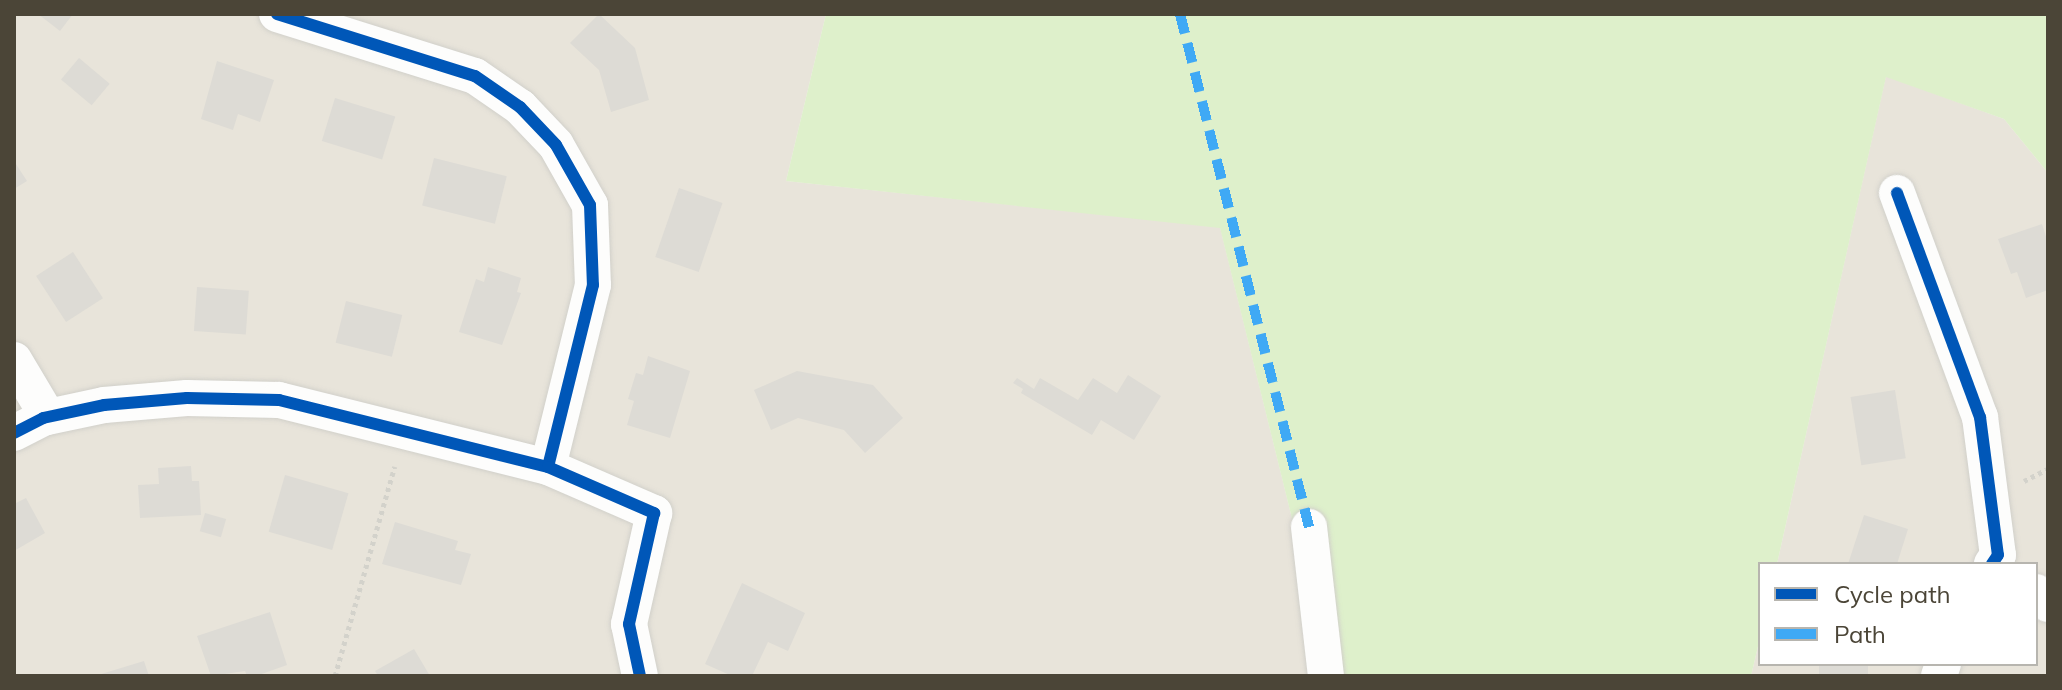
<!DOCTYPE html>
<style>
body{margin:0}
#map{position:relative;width:2062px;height:690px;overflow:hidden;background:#f3f2ed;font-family:Mulish,sans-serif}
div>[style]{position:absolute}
.residential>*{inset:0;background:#e8e4da}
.green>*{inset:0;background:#def0cb}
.building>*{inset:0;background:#dddbd5;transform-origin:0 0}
.path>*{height:5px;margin-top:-2.5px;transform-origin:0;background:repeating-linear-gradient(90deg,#d3d2cb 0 4px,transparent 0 8px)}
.roads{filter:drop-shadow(0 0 2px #d1d0ca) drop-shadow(0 0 2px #d1d0ca)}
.street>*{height:36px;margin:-18px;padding:0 18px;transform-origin:18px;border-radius:18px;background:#fdfdfc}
.quiet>*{height:10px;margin-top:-5px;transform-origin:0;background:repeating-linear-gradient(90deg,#3fa9f5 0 20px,transparent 0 30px)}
.cycleway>*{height:12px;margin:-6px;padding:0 6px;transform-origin:6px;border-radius:6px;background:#0057b8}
span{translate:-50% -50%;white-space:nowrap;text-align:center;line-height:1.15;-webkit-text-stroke:8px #fff;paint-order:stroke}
.frame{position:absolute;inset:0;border:16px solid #4b4537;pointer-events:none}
.legend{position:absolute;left:1758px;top:562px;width:280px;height:104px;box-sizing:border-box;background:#fff;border:2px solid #b7b5af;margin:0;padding:10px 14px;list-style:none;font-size:24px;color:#4b4537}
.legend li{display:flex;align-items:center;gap:16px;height:40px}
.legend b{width:40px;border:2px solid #b7b5af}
</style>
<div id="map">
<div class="residential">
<div style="clip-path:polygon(14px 14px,826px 14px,786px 181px,1220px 227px,1331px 676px,14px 676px)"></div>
<div style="clip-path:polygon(1886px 76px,2004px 119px,2048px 173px,2048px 676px,1751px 676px,1760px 638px,1760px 664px,2036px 664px,2036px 564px,1777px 564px)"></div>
</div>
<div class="green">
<div style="clip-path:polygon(826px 14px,2048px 14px,2048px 173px,2004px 119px,1886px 77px,1777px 564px,1760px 564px,1760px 638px,1751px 676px,1331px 676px,1220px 228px,786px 181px)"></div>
</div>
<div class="building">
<div style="clip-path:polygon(38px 14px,73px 14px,60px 31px)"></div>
<div style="clip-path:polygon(599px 14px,635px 48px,649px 100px,611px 112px,599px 70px,570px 43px)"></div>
<div style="left:79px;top:58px;width:40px;height:28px;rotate:40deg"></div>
<div style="clip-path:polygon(217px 61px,274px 80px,260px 122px,238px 114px,233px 130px,201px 119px)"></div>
<div style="left:335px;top:98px;width:63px;height:45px;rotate:17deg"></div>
<div style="left:434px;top:158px;width:75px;height:49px;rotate:14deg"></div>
<div style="clip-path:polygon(14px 161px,27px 181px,14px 189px)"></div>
<div style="left:679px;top:188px;width:46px;height:73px;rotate:19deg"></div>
<div style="clip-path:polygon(2042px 224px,2048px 243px,2048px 290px,2026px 298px,2017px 272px,2011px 274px,1998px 239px)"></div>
<div style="left:73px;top:252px;width:55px;height:44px;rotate:57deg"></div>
<div style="clip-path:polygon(488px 267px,521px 278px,517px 292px,521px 293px,502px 345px,459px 332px,476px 279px,484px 282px)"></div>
<div style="left:197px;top:287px;width:52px;height:44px;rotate:4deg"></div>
<div style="left:346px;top:301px;width:58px;height:43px;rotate:14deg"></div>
<div style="clip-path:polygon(648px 356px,690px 371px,670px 438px,627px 425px,634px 401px,628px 399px,636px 373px,643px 375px)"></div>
<div style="clip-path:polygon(797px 371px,873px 385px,903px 418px,865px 453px,844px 430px,798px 418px,771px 430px,754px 390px)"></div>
<div style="clip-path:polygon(1128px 375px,1161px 396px,1134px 440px,1101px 420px,1092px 435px,1021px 393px,1023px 389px,1013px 383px,1017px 378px,1034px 389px,1040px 378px,1078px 400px,1093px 378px,1117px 393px)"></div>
<div style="left:1895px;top:390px;width:69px;height:45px;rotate:81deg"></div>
<div style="clip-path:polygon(191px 466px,192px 481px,199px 481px,201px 515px,140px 518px,138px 485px,159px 484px,158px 468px)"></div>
<div style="left:285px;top:475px;width:66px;height:59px;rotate:16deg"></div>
<div style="clip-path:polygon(26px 498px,45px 533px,14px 551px,14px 504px)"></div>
<div style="left:205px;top:513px;width:22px;height:19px;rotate:16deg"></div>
<div style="clip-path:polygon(1864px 515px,1908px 529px,1897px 564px,1848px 564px)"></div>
<div style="clip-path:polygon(395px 522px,458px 541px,455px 550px,471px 554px,461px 585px,382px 564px)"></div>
<div style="clip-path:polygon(742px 583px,805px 613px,788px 651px,768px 642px,752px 676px,732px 676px,705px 664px)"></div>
<div style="clip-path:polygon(270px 612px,287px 665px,256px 676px,247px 676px,245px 671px,211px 676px,197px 636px)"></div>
<div style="clip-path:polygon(414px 649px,430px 676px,378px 676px,375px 671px)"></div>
<div style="clip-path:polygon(144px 661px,149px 676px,98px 676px,98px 675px)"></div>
<div style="left:1819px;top:664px;width:49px;height:13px"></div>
</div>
<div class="path">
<div style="left:2024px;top:481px;width:27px;rotate:-27deg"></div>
<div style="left:335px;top:676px;width:218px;rotate:-74.1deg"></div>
</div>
<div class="roads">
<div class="street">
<div style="left:277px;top:14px;width:207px;rotate:17.4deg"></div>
<div style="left:475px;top:76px;width:55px;rotate:34.6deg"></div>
<div style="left:520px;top:107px;width:52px;rotate:46.5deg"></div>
<div style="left:556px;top:145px;width:69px;rotate:60.5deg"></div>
<div style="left:590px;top:205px;width:80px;rotate:87.9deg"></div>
<div style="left:593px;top:285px;width:187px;rotate:103.9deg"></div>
<div style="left:1897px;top:193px;width:239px;rotate:69.7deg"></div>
<div style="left:1980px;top:417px;width:139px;rotate:82.6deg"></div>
<div style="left:1998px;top:555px;width:11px;rotate:124deg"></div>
<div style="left:14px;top:360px;width:66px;rotate:59.2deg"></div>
<div style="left:14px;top:433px;width:33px;rotate:-27deg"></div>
<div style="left:43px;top:418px;width:62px;rotate:-12deg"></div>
<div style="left:104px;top:405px;width:83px;rotate:-4.8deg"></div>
<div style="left:187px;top:398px;width:92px;rotate:1.2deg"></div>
<div style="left:279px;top:400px;width:277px;rotate:14deg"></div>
<div style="left:548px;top:467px;width:116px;rotate:23.5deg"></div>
<div style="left:654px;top:513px;width:114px;rotate:102.7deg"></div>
<div style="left:629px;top:624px;width:53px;rotate:78.1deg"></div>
<div style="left:1309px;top:527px;width:150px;rotate:83.5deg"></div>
<div style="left:2036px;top:592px;width:17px;rotate:45deg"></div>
<div style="left:1939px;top:676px;width:13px;rotate:-72deg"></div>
</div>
</div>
<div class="quiet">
<div style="left:1180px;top:14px;width:529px;rotate:75.88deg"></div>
</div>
<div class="cycleway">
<div style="left:277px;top:14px;width:207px;rotate:17.4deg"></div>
<div style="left:475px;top:76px;width:55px;rotate:34.6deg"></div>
<div style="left:520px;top:107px;width:52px;rotate:46.5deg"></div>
<div style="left:556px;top:145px;width:69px;rotate:60.5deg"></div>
<div style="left:590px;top:205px;width:80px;rotate:87.9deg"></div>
<div style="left:593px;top:285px;width:187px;rotate:103.9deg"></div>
<div style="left:1897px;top:193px;width:239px;rotate:69.7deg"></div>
<div style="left:1980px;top:417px;width:139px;rotate:82.6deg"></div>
<div style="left:1998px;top:555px;width:11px;rotate:124deg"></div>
<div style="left:14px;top:433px;width:33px;rotate:-27deg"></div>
<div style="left:43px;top:418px;width:62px;rotate:-12deg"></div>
<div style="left:104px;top:405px;width:83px;rotate:-4.8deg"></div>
<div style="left:187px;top:398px;width:92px;rotate:1.2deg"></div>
<div style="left:279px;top:400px;width:277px;rotate:14deg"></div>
<div style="left:548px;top:467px;width:116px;rotate:23.5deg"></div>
<div style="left:654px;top:513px;width:114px;rotate:102.7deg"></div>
<div style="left:629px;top:624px;width:53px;rotate:78.1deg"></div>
</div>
<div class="frame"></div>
<ul class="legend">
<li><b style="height:10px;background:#0057b8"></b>Cycle path</li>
<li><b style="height:10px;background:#3fa9f5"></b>Path</li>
</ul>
</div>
